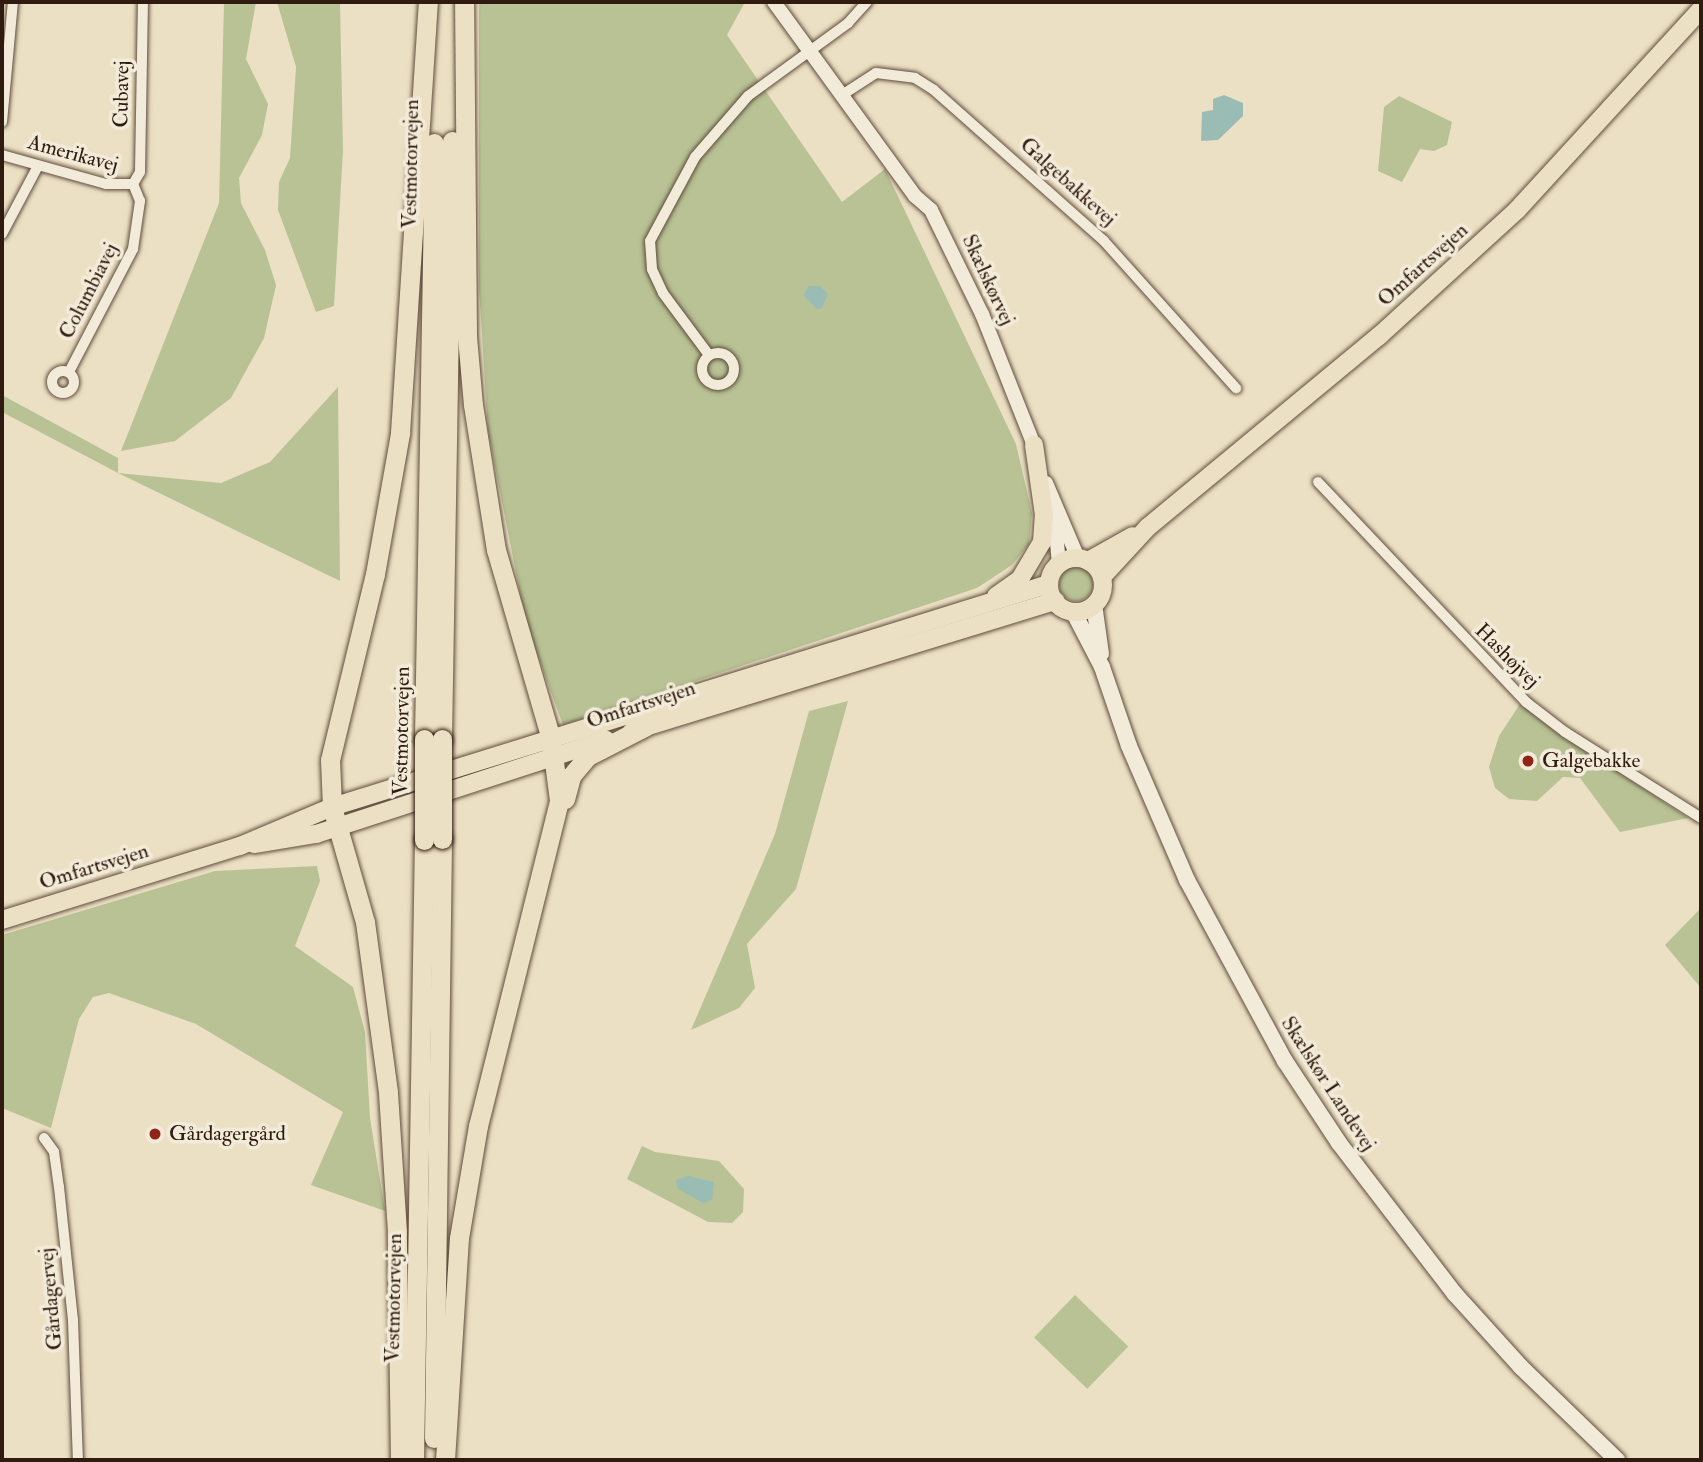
<!DOCTYPE html>
<meta charset="utf-8">
<style>
body{margin:0}
#map{position:relative;width:1703px;height:1462px;overflow:hidden;background:#ece0c4;font-family:"IM FELL Double Pica",serif}
div>[style]{position:absolute}
.green>*{inset:0;background:#b8c294;transform-origin:0 0}
.round{border-radius:50%}
.water>*{inset:0;background:#99bdb4}
.roads{filter:drop-shadow(0 0 2px #5e4c3c) drop-shadow(0 0 2px #5e4c3c)}
.minor>*{height:10px;margin:-5px;padding:0 5px;transform-origin:5px;border-radius:5px;background:#f3ebd9}
.minor>.ring{margin:-5px;padding:0;box-sizing:content-box;background:none;border:10px solid #f3ebd9;border-radius:50%}
.tertiary>*{height:14px;margin:-7px;padding:0 7px;transform-origin:7px;border-radius:7px;background:#f3ebd9}
.secondary>*{height:16px;margin:-8px;padding:0 8px;transform-origin:8px;border-radius:8px;background:#f3ebd9}
.primary>*{height:18px;margin:-9px;padding:0 9px;transform-origin:9px;border-radius:9px;background:#ece0c4}
.primary>.ring{margin:-9px;padding:0;box-sizing:content-box;background:none;border:18px solid #ece0c4;border-radius:50%}
.motorway>*{height:19px;margin:-9.5px;padding:0 9.5px;transform-origin:9.5px;border-radius:9.5px;background:#ece0c4}
.bridges{filter:drop-shadow(0 0 2px #2f1b0f) drop-shadow(0 0 2px #2f1b0f)}
.motorway-bridge>*{height:19px;margin:-9.5px;padding:0 9.5px;transform-origin:9.5px;border-radius:9.5px;background:#ece0c4}
.dots>*{width:19px;height:19px;translate:-50% -50%;box-sizing:border-box;border:4px solid #f3ebd9;border-radius:50%}
span{translate:-50% -50%;white-space:nowrap;text-align:center;line-height:1.15;-webkit-text-stroke:7px #f3ebd9;paint-order:stroke}
.street-label{font-size:21px;color:#2f1b0f}
.poi-label{font-size:21px;color:#2f1b0f}
.left{translate:0 -50%;text-align:left}
.frame{position:absolute;inset:0;border:4px solid #2f1b0f;pointer-events:none}
</style>
<div id="map">
<div class="green">
<div style="clip-path:polygon(224px 2px,256px 2px,246px 59px,268px 104px,262px 135px,239px 178px,241px 203px,265px 250px,276px 285px,264px 338px,231px 398px,175px 441px,121px 451px,219px 203px)"></div>
<div style="clip-path:polygon(277px 2px,340px 2px,343px 151px,334px 306px,316px 312px,278px 210px,279px 182px,290px 158px,296px 67px)"></div>
<div style="clip-path:polygon(479px 2px,745px 2px,727px 35px,842px 202px,885px 169px,1016px 444px,1032px 513px,1029px 544px,1012px 565px,977px 588px,563px 725px,526px 623px,488px 431px,479px 287px)"></div>
<div style="clip-path:polygon(1399px 96px,1452px 122px,1447px 145px,1434px 151px,1420px 149px,1402px 182px,1378px 171px,1384px 107px)"></div>
<div style="clip-path:polygon(338px 387px,340px 581px,118px 473px,2px 412px,2px 395px,118px 458px,118px 473px,221px 483px,270px 462px)"></div>
<div class="round" style="left:1059px;top:567px;width:34px;height:34px"></div>
<div style="clip-path:polygon(848px 701px,796px 889px,747px 944px,755px 988px,739px 1008px,691px 1030px,775px 834px,809px 711px)"></div>
<div style="clip-path:polygon(1520px 704px,1591px 754px,1688px 818px,1620px 832px,1580px 778px,1563px 777px,1537px 801px,1509px 799px,1495px 788px,1489px 767px,1499px 736px)"></div>
<div style="clip-path:polygon(317px 866px,320px 881px,295px 946px,353px 987px,365px 1032px,370px 1118px,385px 1211px,311px 1185px,343px 1112px,196px 1024px,109px 993px,93px 997px,79px 1019px,51px 1128px,2px 1108px,2px 935px,215px 871px)"></div>
<div style="clip-path:polygon(1701px 908px,1701px 988px,1665px 945px)"></div>
<div style="clip-path:polygon(642px 1146px,655px 1152px,719px 1161px,744px 1189px,743px 1212px,732px 1223px,708px 1222px,627px 1179px)"></div>
<div style="left:1075px;top:1295px;width:74px;height:59px;rotate:44deg"></div>
</div>
<div class="water">
<div style="clip-path:polygon(1224px 95px,1243px 103px,1243px 116px,1218px 140px,1201px 141px,1202px 112px,1213px 110px,1213px 99px)"></div>
<div style="clip-path:polygon(809px 286px,820px 286px,828px 294px,822px 308px,817px 309px,803px 295px)"></div>
<div style="clip-path:polygon(688px 1176px,714px 1182px,712px 1200px,703px 1203px,677px 1188px,676px 1180px)"></div>
</div>
<div class="roads">
<div class="minor">
<div style="left:842px;top:95px;width:40px;rotate:-32.9deg"></div>
<div style="left:876px;top:73px;width:39px;rotate:7deg"></div>
<div style="left:915px;top:78px;width:22px;rotate:32deg"></div>
<div style="left:934px;top:90px;width:227px;rotate:41.6deg"></div>
<div style="left:1104px;top:241px;width:198px;rotate:48.1deg"></div>
<div style="left:2px;top:122px;width:121px;rotate:-84.8deg"></div>
<div style="left:2px;top:155px;width:108px;rotate:15.6deg"></div>
<div style="left:106px;top:184px;width:27px"></div>
<div style="left:133px;top:184px;width:14px;rotate:-60deg"></div>
<div style="left:140px;top:172px;width:170px;rotate:-89deg"></div>
<div style="left:2px;top:234px;width:77px;rotate:-62.1deg"></div>
<div class="ring" style="left:702px;top:353px;width:22px;height:22px"></div>
<div style="left:709px;top:355px;width:77px;rotate:-126.6deg"></div>
<div style="left:663px;top:293px;width:26px;rotate:-115deg"></div>
<div style="left:652px;top:269px;width:28px;rotate:-94deg"></div>
<div style="left:650px;top:241px;width:95px;rotate:-61.8deg"></div>
<div style="left:695px;top:157px;width:81px;rotate:-49deg"></div>
<div style="left:748px;top:96px;width:124px;rotate:-36.1deg"></div>
<div style="left:848px;top:23px;width:28px;rotate:-48deg"></div>
<div class="ring" style="left:52px;top:371px;width:12px;height:12px"></div>
<div style="left:69px;top:372px;width:139px;rotate:-62.5deg"></div>
<div style="left:133px;top:249px;width:49px;rotate:-81.7deg"></div>
<div style="left:140px;top:201px;width:18px;rotate:-112deg"></div>
<div style="left:1318px;top:482px;width:303px;rotate:46.6deg"></div>
<div style="left:1526px;top:702px;width:49px;rotate:37.6deg"></div>
<div style="left:1565px;top:732px;width:161px;rotate:32.3deg"></div>
<div style="left:44px;top:1138px;width:17px;rotate:54deg"></div>
<div style="left:54px;top:1152px;width:35px;rotate:82deg"></div>
<div style="left:59px;top:1187px;width:134px;rotate:84deg"></div>
<div style="left:73px;top:1320px;width:140px;rotate:88deg"></div>
</div>
<div class="tertiary">
<div style="left:774px;top:2px;width:240px;rotate:54deg"></div>
<div style="left:915px;top:196px;width:21px;rotate:41deg"></div>
<div style="left:931px;top:210px;width:116px;rotate:63.9deg"></div>
<div style="left:982px;top:314px;width:149px;rotate:68.4deg"></div>
<div style="left:1046px;top:483px;width:82px;rotate:66.9deg"></div>
<div style="left:1055px;top:521px;width:43px;rotate:84.7deg"></div>
</div>
<div class="secondary">
<div style="left:1094px;top:604px;width:50px;rotate:82deg"></div>
<div style="left:1073px;top:611px;width:63px;rotate:62.6deg"></div>
<div style="left:1102px;top:667px;width:83px;rotate:71.1deg"></div>
<div style="left:1129px;top:746px;width:146px;rotate:66.6deg"></div>
<div style="left:1187px;top:880px;width:206px;rotate:61.6deg"></div>
<div style="left:1285px;top:1061px;width:98px;rotate:56.6deg"></div>
<div style="left:1339px;top:1143px;width:190px;rotate:52.5deg"></div>
<div style="left:1455px;top:1294px;width:98px;rotate:47.9deg"></div>
<div style="left:1521px;top:1367px;width:134px;rotate:44.1deg"></div>
</div>
<div class="primary">
<div class="ring" style="left:1049px;top:558px;width:36px;height:36px"></div>
<div style="left:1088px;top:561px;width:51px;rotate:-29.1deg"></div>
<div style="left:1102px;top:577px;width:68px;rotate:-47.4deg"></div>
<div style="left:1148px;top:527px;width:300px;rotate:-39.6deg"></div>
<div style="left:1379px;top:336px;width:187px;rotate:-42.4deg"></div>
<div style="left:1517px;top:210px;width:273px;rotate:-47.5deg"></div>
<div style="left:996px;top:596px;width:29px;rotate:-35deg"></div>
<div style="left:1020px;top:579px;width:43px;rotate:-59.3deg"></div>
<div style="left:1042px;top:542px;width:27px;rotate:-86deg"></div>
<div style="left:1044px;top:515px;width:71px;rotate:-98.1deg"></div>
<div style="left:632px;top:731px;width:443px;rotate:-17.1deg"></div>
<div style="left:254px;top:844px;width:63px;rotate:-9.2deg"></div>
<div style="left:316px;top:834px;width:305px;rotate:-18deg"></div>
<div style="left:2px;top:920px;width:249px;rotate:-17.3deg"></div>
<div style="left:240px;top:846px;width:100px;rotate:-23deg"></div>
<div style="left:332px;top:807px;width:751px;rotate:-17.28deg"></div>
</div>
<div class="motorway">
<div style="left:424px;top:739px;width:596px;rotate:-89.04deg"></div>
<div style="left:442px;top:739px;width:598px;rotate:-89.04deg"></div>
<div style="left:565px;top:799px;width:24px;rotate:-75deg"></div>
<div style="left:571px;top:776px;width:26px;rotate:-50deg"></div>
<div style="left:588px;top:756px;width:65px;rotate:-27.3deg"></div>
<div style="left:434px;top:1438px;width:599px;rotate:-89.23deg"></div>
<div style="left:400px;top:1460px;width:228px;rotate:-90.8deg"></div>
<div style="left:397px;top:1232px;width:140px;rotate:-93.7deg"></div>
<div style="left:388px;top:1092px;width:172px;rotate:-97.7deg"></div>
<div style="left:365px;top:922px;width:120px;rotate:-106deg"></div>
<div style="left:332px;top:807px;width:47px;rotate:-92.4deg"></div>
<div style="left:330px;top:760px;width:191px;rotate:-76.4deg"></div>
<div style="left:375px;top:574px;width:143px;rotate:-79.9deg"></div>
<div style="left:400px;top:433px;width:432px;rotate:-86.3deg"></div>
<div style="left:414px;top:1460px;width:620px;rotate:-89.08deg"></div>
<div style="left:445px;top:1460px;width:222px;rotate:-86.4deg"></div>
<div style="left:459px;top:1238px;width:114px;rotate:-80.4deg"></div>
<div style="left:478px;top:1126px;width:336px;rotate:-76deg"></div>
<div style="left:559px;top:800px;width:62px;rotate:-97.5deg"></div>
<div style="left:551px;top:739px;width:197px;rotate:-106.2deg"></div>
<div style="left:496px;top:550px;width:147px;rotate:-99deg"></div>
<div style="left:473px;top:405px;width:69px;rotate:-95deg"></div>
<div style="left:467px;top:336px;width:334px;rotate:-90.5deg"></div>
</div>
</div>
<div class="bridges">
<div class="motorway-bridge">
<div style="left:442px;top:839px;width:100px;rotate:-90deg"></div>
<div style="left:424px;top:840px;width:101px;rotate:-90deg"></div>
</div>
</div>
<div class="dots">
<div style="left:1528px;top:761px;background:#8f2418"></div>
<div style="left:155px;top:1134px;background:#8f2418"></div>
</div>
<div class="street-label">
<span style="left:122px;top:94px;rotate:-89deg">Cubavej</span>
<span style="left:73px;top:154px;rotate:15deg">Amerikavej</span>
<span style="left:411px;top:164px;rotate:-89deg">Vestmotorvejen</span>
<span style="left:1068px;top:182px;rotate:42deg">Galgebakkevej</span>
<span style="left:1423px;top:265px;rotate:-42deg">Omfartsvejen</span>
<span style="left:988px;top:280px;rotate:65deg">Skælskørvej</span>
<span style="left:89px;top:291px;rotate:-63deg">Columbiavej</span>
<span style="left:1507px;top:656px;rotate:45deg">Hashøjvej</span>
<span style="left:641px;top:705px;rotate:-18deg">Omfartsvejen</span>
<span style="left:402px;top:731px;rotate:-89deg">Vestmotorvejen</span>
<span style="left:94px;top:867px;rotate:-17deg">Omfartsvejen</span>
<span style="left:1328px;top:1084px;rotate:57deg">Skælskør Landevej</span>
<span style="left:394px;top:1298px;rotate:-89deg">Vestmotorvejen</span>
<span style="left:51px;top:1299px;rotate:-95deg">Gårdagervej</span>
</div>
<div class="poi-label">
<span class="left" style="left:1542px;top:761px">Galgebakke</span>
<span class="left" style="left:169px;top:1134px">Gårdagergård</span>
</div>
<div class="frame"></div>
</div>
